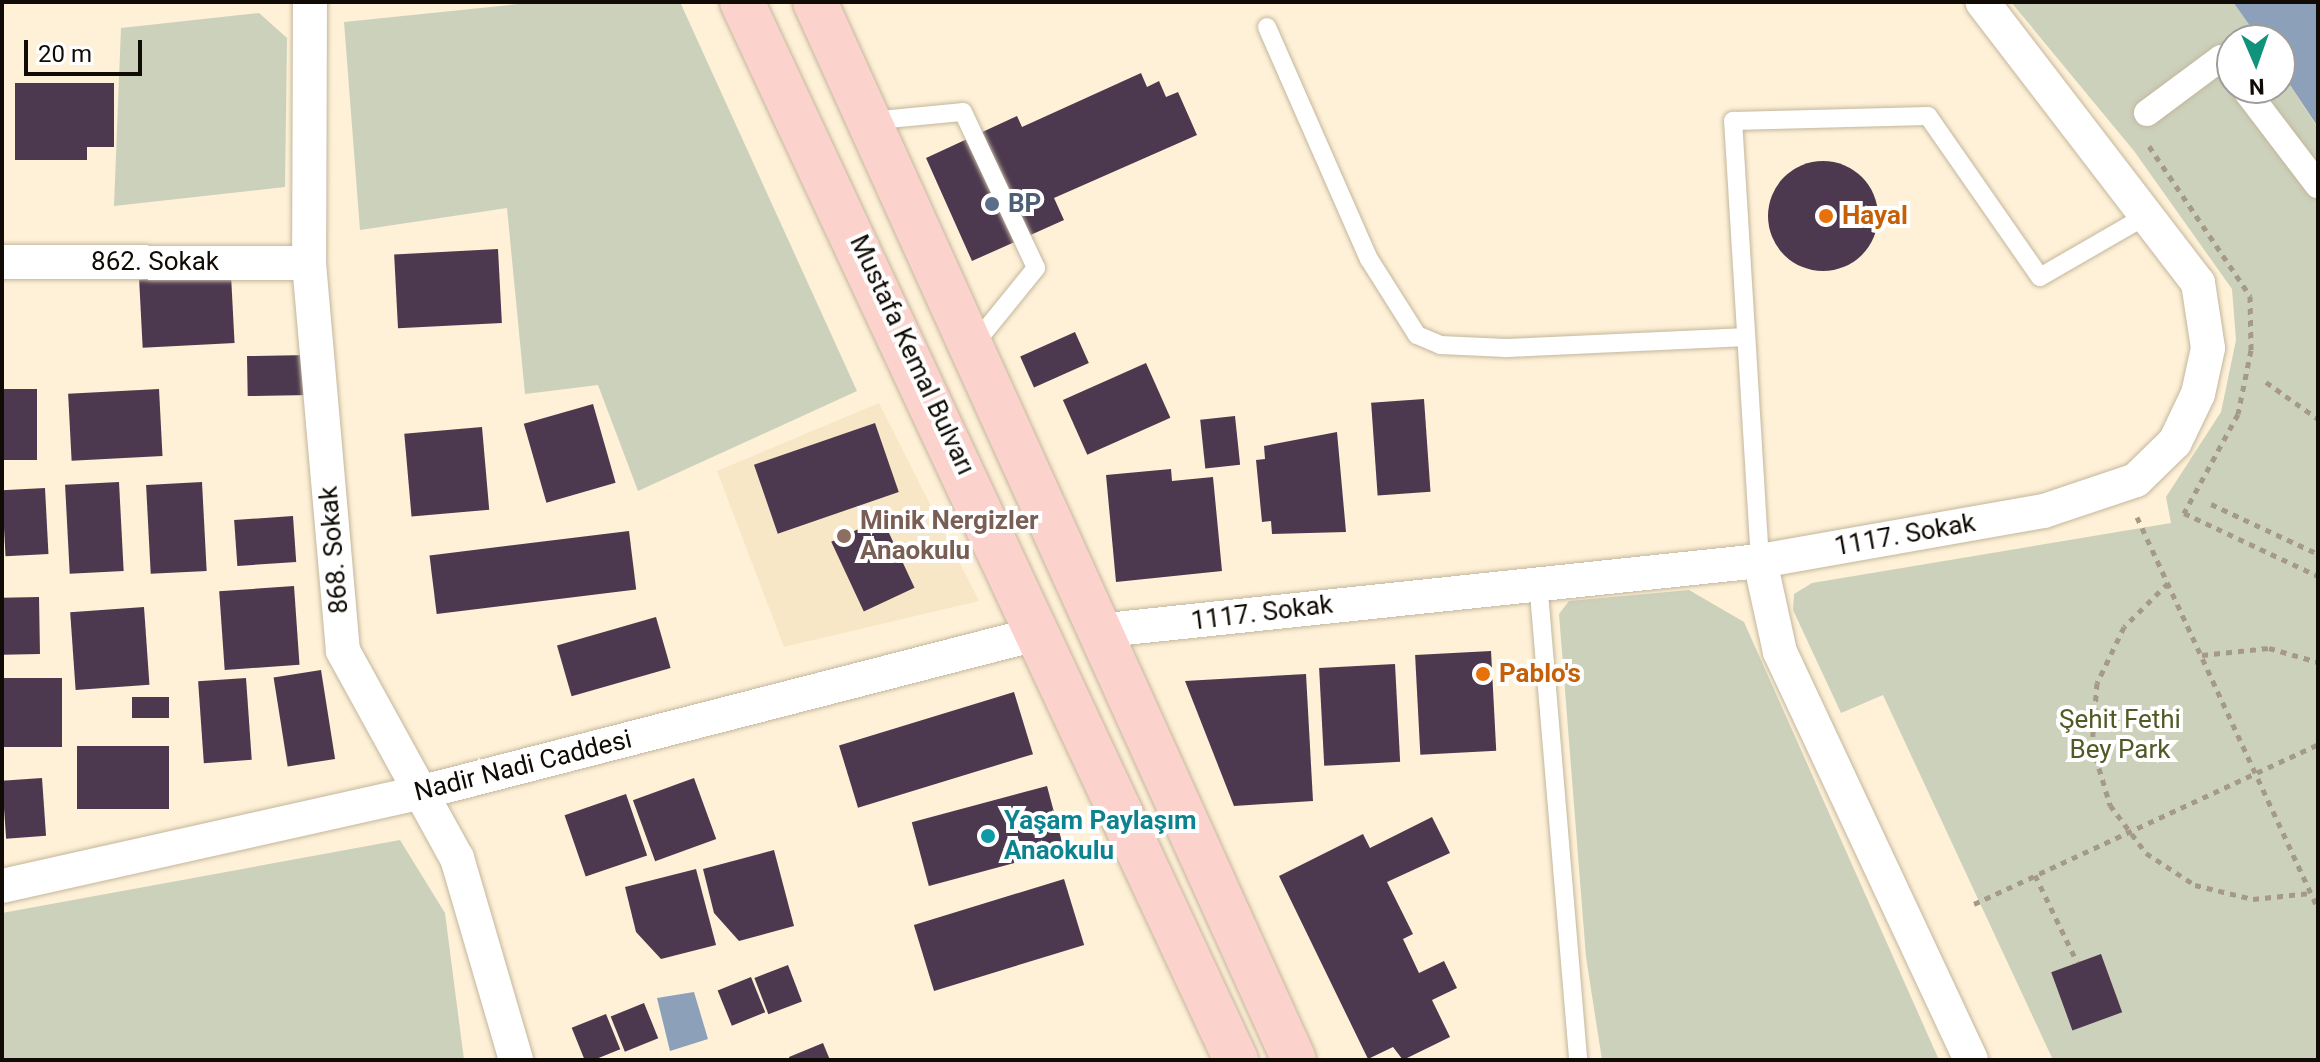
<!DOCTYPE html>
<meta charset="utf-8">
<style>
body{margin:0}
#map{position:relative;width:2320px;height:1062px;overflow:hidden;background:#fef1d7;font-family:Roboto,sans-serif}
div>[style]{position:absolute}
.built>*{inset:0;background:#f8e7c6}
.green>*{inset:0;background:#ccd1bb}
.water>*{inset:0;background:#8da0ba}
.building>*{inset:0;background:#4c394f;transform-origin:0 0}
.round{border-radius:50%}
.path>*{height:5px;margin-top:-2.5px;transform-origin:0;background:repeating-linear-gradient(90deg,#a49a87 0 6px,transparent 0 12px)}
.roads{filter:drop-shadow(0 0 2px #c3b69d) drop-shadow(0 0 2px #c3b69d)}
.service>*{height:18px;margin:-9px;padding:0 9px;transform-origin:9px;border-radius:9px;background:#fff}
.pedestrian>*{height:26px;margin:-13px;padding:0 13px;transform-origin:13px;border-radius:13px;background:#fff}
.minor>*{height:34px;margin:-17px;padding:0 17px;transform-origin:17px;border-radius:17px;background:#fff}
.secondary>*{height:44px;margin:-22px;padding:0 22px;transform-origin:22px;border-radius:22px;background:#fcd2cd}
.dots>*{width:22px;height:22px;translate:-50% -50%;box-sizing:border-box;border:4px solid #fff;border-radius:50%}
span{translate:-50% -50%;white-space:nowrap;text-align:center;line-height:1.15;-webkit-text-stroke:8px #fff;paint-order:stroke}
.service-label{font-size:26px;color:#4e5e75;font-weight:700}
.left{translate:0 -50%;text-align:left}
.food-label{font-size:26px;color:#c56008;font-weight:700}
.street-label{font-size:26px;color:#100b04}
.education-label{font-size:26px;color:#785e54;font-weight:700}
.park-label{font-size:26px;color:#525925}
.culture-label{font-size:26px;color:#0d838f;font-weight:700}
.frame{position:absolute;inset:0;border:4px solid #100b04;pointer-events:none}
.north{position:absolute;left:2216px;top:24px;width:80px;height:80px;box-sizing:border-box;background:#fff;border:2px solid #9f9d9b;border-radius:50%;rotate:178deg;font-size:22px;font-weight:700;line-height:32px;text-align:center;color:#100b04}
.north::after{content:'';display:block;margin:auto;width:28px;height:36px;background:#10927b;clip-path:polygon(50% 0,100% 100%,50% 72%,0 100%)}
.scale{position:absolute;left:24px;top:40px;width:118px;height:36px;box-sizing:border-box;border:4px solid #100b04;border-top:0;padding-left:10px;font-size:24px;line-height:28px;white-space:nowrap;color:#100b04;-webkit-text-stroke:6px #fff;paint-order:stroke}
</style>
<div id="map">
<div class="built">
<div style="clip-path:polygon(879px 403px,979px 601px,784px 647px,717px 471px)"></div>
</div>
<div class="green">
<div style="clip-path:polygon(538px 2px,680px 2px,857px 391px,638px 491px,598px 385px,525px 394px,507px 208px,360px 230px,344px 22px)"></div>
<div style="clip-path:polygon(2011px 2px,2233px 2px,2260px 40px,2232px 40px,2232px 88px,2280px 88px,2280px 70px,2318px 128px,2318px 1060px,2053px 1060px,1883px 695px,1841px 713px,1793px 610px,1794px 594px,1812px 583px,2171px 523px,2166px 497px,2221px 412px,2236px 340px,2232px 289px,2134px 151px)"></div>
<div style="clip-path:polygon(259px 13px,287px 38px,285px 187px,114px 206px,121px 28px)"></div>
<div style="clip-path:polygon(1689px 590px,1744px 622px,1939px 1060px,1602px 1060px,1586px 957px,1559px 614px,1569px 601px)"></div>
<div style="clip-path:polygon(400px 840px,445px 913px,464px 1060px,2px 1060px,2px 913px)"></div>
</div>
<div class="water">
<div style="clip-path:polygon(2233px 2px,2318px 2px,2318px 127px,2280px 70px,2280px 40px,2260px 40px)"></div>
<div style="clip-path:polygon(694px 992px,708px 1039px,670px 1051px,657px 998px)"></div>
</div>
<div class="building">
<div style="clip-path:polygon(1141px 73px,1147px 87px,1159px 81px,1166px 97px,1178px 92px,1197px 135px,1054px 198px,1064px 220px,972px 261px,926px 158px,1017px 116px,1022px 127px)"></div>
<div style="clip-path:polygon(15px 83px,114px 83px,114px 147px,87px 147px,87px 160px,15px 160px)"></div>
<div class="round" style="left:1768px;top:161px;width:110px;height:110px"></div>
<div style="left:498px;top:249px;width:74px;height:104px;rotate:87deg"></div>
<div style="left:231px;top:275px;width:68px;height:92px;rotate:87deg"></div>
<div style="left:1075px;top:332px;width:34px;height:60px;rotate:66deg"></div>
<div style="left:309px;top:355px;width:40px;height:62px;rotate:89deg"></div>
<div style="left:1146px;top:363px;width:60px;height:91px;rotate:66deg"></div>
<div style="left:2px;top:389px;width:35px;height:71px"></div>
<div style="left:159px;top:389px;width:67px;height:91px;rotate:87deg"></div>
<div style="left:1424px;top:399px;width:93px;height:53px;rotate:86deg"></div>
<div style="left:593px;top:404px;width:82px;height:72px;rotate:74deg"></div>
<div style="left:1235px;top:416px;width:49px;height:35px;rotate:84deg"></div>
<div style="left:875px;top:423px;width:73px;height:128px;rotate:71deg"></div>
<div style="left:482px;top:427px;width:83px;height:78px;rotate:85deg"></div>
<div style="clip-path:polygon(1337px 432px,1346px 532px,1272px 534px,1271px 521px,1262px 522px,1256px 460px,1265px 459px,1264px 446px)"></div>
<div style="clip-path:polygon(1171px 469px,1172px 481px,1213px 477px,1222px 571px,1116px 582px,1106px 475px)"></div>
<div style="left:119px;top:482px;width:89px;height:54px;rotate:87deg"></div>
<div style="left:202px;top:482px;width:89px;height:56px;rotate:87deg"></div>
<div style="left:45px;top:488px;width:66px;height:43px;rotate:87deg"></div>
<div style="left:293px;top:516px;width:46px;height:59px;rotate:86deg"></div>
<div style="left:882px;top:518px;width:77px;height:56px;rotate:65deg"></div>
<div style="left:629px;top:531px;width:59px;height:201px;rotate:83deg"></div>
<div style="left:294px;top:586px;width:79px;height:75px;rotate:86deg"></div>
<div style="left:39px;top:597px;width:57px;height:37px;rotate:89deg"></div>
<div style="left:144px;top:607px;width:78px;height:74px;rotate:86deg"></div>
<div style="left:656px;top:617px;width:53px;height:103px;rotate:74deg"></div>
<div style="left:1491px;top:651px;width:100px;height:76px;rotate:87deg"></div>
<div style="left:1395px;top:664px;width:98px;height:76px;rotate:87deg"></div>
<div style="left:321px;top:670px;width:90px;height:48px;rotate:81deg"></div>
<div style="clip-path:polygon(1306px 674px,1313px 801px,1234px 806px,1185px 681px)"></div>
<div style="left:2px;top:678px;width:60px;height:69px"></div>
<div style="left:246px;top:678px;width:82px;height:48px;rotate:86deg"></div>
<div style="left:1014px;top:692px;width:65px;height:183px;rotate:73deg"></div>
<div style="left:132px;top:697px;width:37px;height:21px"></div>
<div style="left:169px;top:746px;width:63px;height:92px;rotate:90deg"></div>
<div style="left:42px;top:778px;width:58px;height:40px;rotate:86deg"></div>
<div style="left:694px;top:778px;width:65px;height:65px;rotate:70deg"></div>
<div style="left:1047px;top:786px;width:66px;height:140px;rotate:75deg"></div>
<div style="left:626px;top:794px;width:65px;height:65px;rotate:71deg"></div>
<div style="clip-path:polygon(1432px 817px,1450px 853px,1387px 882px,1413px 934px,1403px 939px,1419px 973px,1444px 961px,1457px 988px,1432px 1000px,1450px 1037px,1403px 1060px,1393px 1047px,1368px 1059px,1279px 876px,1363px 834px,1370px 848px)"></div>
<div style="clip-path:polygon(774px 850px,794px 926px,739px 941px,714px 913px,703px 869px)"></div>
<div style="clip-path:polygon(696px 869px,716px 945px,661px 959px,636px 932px,625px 887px)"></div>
<div style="left:1064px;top:879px;width:69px;height:157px;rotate:73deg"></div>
<div style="left:2101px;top:954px;width:62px;height:53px;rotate:70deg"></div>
<div style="left:788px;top:965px;width:39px;height:36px;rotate:69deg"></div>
<div style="left:751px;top:977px;width:38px;height:36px;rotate:68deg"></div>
<div style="left:644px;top:1003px;width:38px;height:36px;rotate:68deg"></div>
<div style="left:606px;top:1014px;width:38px;height:37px;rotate:68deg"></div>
<div style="clip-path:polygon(823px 1043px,830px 1060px,790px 1060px,789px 1057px)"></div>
</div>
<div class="path">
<div style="left:2149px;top:146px;width:181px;rotate:56deg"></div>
<div style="left:2250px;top:296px;width:54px;rotate:88.9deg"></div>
<div style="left:2251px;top:350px;width:65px;rotate:101.5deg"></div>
<div style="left:2238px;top:414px;width:113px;rotate:118.6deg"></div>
<div style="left:2184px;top:513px;width:148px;rotate:25.2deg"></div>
<div style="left:2266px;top:382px;width:64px;rotate:35.4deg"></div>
<div style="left:2211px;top:504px;width:118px;rotate:25deg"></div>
<div style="left:2137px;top:517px;width:431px;rotate:65.2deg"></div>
<div style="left:2168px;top:583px;width:62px;rotate:135deg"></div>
<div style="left:2124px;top:627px;width:62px;rotate:115.7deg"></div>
<div style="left:2097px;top:683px;width:62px;rotate:94.6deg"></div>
<div style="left:2092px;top:745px;width:63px;rotate:73.3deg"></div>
<div style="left:2110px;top:805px;width:60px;rotate:53.1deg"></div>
<div style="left:2146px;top:853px;width:59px;rotate:33.1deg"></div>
<div style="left:2195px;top:885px;width:60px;rotate:13.6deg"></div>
<div style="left:2253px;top:899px;width:58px;rotate:-5.9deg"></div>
<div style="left:2202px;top:655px;width:67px;rotate:-6deg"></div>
<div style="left:2269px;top:648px;width:51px;rotate:15.9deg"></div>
<div style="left:2035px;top:875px;width:97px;rotate:64.2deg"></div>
<div style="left:1974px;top:904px;width:379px;rotate:-24.9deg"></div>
</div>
<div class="roads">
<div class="service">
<div style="left:1267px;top:27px;width:253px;rotate:66.3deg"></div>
<div style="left:1369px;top:259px;width:90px;rotate:57.7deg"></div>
<div style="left:1417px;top:335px;width:25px;rotate:23deg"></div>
<div style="left:1440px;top:345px;width:66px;rotate:2.6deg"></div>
<div style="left:1506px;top:348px;width:238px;rotate:-2.6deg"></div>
<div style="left:869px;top:121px;width:94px;rotate:-5.5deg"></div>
<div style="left:963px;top:112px;width:172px;rotate:64.9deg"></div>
<div style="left:1036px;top:268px;width:102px;rotate:129deg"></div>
<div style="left:1760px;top:561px;width:441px;rotate:-93.5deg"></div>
<div style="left:1733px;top:121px;width:195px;rotate:-1.5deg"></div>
<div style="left:1928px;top:116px;width:196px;rotate:55.2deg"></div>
<div style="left:2040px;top:277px;width:128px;rotate:-30deg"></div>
<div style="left:1538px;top:581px;width:481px;rotate:85.2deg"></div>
</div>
<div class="pedestrian">
<div style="left:2244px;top:88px;width:122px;rotate:52.7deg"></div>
<div style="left:2147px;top:113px;width:92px;rotate:-36.6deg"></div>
<div style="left:2221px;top:58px;width:18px;rotate:52deg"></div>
</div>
<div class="minor">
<div style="left:310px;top:2px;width:261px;rotate:90.2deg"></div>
<div style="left:309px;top:263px;width:389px;rotate:85deg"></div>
<div style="left:343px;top:651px;width:236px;rotate:61.2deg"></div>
<div style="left:457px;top:858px;width:210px;rotate:73.7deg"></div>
<div style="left:2px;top:262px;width:307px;rotate:0.2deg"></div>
<div style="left:1760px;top:561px;width:93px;rotate:77.6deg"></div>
<div style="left:1780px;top:652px;width:450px;rotate:64.9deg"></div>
<div style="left:1097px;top:631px;width:667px;rotate:-6.03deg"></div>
<div style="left:1760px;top:561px;width:288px;rotate:-10deg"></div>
<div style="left:2044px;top:511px;width:97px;rotate:-18.6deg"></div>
<div style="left:2136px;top:480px;width:54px;rotate:-44.3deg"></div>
<div style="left:2175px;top:442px;width:53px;rotate:-64.4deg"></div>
<div style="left:2198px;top:394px;width:47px;rotate:-77.7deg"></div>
<div style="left:2208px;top:348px;width:66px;rotate:-98.7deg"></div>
<div style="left:2198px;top:283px;width:354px;rotate:-127.5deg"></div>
<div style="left:2px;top:886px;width:427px;rotate:-12.6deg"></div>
<div style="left:419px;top:793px;width:641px;rotate:-14.45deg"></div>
</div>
<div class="secondary">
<div style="left:742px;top:2px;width:1168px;rotate:64.97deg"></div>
<div style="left:815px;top:2px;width:1161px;rotate:65.64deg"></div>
</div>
</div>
<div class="dots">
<div style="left:992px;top:204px;background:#5c6f8a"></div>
<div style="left:1826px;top:216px;background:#e8710a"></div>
<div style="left:844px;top:536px;background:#8d6e63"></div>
<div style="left:1483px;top:674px;background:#e8710a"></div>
<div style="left:988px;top:836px;background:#0f9aa8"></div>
</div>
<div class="service-label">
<span class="left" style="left:1008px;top:204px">BP</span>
</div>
<div class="food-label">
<span class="left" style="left:1842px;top:216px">Hayal</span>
<span class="left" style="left:1499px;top:674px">Pablo's</span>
</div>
<div class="street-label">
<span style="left:155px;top:262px">862. Sokak</span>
<span style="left:912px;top:355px;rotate:65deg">Mustafa Kemal Bulvarı</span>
<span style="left:1905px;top:535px;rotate:-10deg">1117. Sokak</span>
<span style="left:334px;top:550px;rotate:-95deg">868. Sokak</span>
<span style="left:1262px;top:613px;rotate:-7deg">1117. Sokak</span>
<span style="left:523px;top:766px;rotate:-14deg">Nadir Nadi Caddesi</span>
</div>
<div class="education-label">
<span class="left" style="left:860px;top:536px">Minik Nergizler<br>Anaokulu</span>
</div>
<div class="park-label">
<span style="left:2120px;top:735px">Şehit Fethi<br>Bey Park</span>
</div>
<div class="culture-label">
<span class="left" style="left:1004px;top:836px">Yaşam Paylaşım<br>Anaokulu</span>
</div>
<div class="frame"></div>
<div class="north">N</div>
<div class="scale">20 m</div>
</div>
